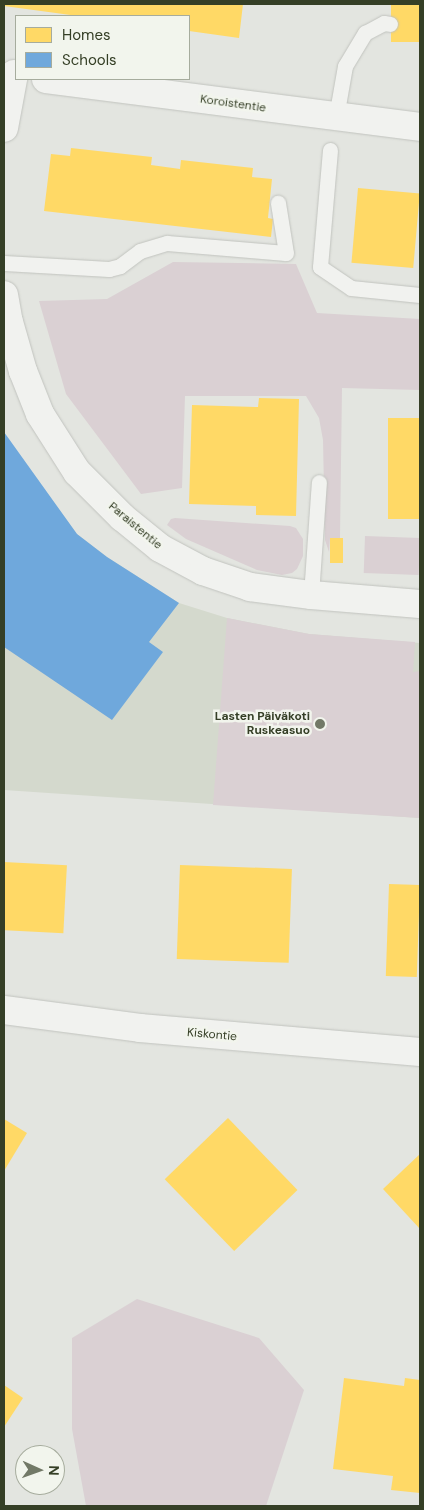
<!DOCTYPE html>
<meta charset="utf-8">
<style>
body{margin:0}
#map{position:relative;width:424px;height:1510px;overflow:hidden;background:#e3e5e0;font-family:"DM Sans",sans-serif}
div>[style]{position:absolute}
.built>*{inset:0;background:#d4d9cd}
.green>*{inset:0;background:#dad0d3;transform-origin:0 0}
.homes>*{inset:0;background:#ffd966;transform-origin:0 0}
.schools>*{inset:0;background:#6fa8dc}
.roads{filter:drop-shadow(0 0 1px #c1c3be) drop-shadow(0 0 1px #c1c3be)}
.lane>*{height:15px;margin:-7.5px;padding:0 7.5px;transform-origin:7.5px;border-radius:7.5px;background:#f1f2ef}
.street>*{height:28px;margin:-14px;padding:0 14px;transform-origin:14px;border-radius:14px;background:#f1f2ef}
.dots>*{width:14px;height:14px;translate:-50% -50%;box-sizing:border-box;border:2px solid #f2f5ed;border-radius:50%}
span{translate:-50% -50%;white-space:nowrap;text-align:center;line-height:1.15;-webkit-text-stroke:5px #f2f5ed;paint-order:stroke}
.street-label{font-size:12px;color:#353f26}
.poi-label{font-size:12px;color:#353f26;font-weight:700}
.right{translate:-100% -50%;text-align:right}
.frame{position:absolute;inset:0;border:5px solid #353f26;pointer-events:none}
.legend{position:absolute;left:15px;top:15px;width:175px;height:65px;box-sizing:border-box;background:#f2f5ed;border:1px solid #a6ac9d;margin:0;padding:6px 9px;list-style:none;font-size:15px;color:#353f26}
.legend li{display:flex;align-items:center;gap:10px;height:25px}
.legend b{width:25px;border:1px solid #a6ac9d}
.north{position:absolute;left:15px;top:1445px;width:50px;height:50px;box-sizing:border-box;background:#f2f5ed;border:1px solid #a6ac9d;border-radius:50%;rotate:92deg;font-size:14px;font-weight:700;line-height:20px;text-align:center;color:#353f26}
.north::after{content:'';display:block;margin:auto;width:18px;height:22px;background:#727967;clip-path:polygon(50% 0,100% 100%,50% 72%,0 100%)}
</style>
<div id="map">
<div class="built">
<div style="clip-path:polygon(4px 431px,6px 437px,77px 534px,107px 557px,179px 603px,227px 618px,309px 634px,420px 643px,420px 818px,4px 790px)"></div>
</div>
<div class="green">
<div style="clip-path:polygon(173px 262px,296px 264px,317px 313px,420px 319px,420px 390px,342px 388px,340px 538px,330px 538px,329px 552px,325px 540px,323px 440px,319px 418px,306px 396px,185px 396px,182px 488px,141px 494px,66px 394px,39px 301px,107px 299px)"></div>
<div style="clip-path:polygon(175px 518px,290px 526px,296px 528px,303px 539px,303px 556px,297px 569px,292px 573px,282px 575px,257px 570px,186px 539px,167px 525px,171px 519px)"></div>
<div style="left:365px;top:536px;width:55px;height:37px;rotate:2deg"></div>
<div style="clip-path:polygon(227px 618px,309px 634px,415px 642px,413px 672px,420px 671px,420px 818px,213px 805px)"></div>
<div style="clip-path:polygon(137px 1299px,259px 1338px,304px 1390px,266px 1506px,86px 1506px,72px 1429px,72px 1338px)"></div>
</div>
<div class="homes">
<div style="clip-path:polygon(4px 4px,243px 4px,239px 38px,189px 31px,189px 16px,78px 16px,4px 6px)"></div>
<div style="left:391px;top:4px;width:29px;height:38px"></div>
<div style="clip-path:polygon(71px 148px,152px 157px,151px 165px,180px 169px,181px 160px,253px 168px,252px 177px,272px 179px,268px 218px,273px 219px,271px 237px,44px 211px,51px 154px,70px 156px)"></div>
<div style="left:358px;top:188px;width:62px;height:75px;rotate:5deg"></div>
<div style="clip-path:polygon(259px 398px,299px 399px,296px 516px,256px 515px,256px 506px,189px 504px,192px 405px,258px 407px)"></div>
<div style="left:388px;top:418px;width:32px;height:101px"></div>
<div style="left:330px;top:538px;width:13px;height:25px"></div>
<div style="left:4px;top:862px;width:63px;height:68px;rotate:3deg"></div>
<div style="left:180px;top:865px;width:112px;height:94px;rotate:2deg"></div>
<div style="left:389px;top:884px;width:31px;height:92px;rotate:2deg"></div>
<div style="left:228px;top:1118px;width:100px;height:88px;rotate:46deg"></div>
<div style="clip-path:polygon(4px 1119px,27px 1133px,4px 1171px)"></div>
<div style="clip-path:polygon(420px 1154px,420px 1229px,383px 1189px)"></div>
<div style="clip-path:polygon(344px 1378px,404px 1386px,405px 1378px,420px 1380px,420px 1493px,391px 1490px,393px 1476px,333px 1469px)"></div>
<div style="clip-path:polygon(4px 1385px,23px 1398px,4px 1427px)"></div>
</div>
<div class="schools">
<div style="clip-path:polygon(4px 432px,77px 534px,107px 557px,179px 603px,149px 642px,163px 652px,112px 720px,4px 647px)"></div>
</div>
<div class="roads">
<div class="lane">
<div style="left:336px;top:117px;width:52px;rotate:-80deg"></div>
<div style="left:345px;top:66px;width:39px;rotate:-59deg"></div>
<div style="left:365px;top:33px;width:21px;rotate:-28deg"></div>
<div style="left:384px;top:23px;width:6px;rotate:9deg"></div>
<div style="left:330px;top:150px;width:117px;rotate:94.9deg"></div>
<div style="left:320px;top:267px;width:37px;rotate:34deg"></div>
<div style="left:351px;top:288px;width:69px;rotate:5.8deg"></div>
<div style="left:4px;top:263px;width:105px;rotate:3.3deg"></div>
<div style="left:109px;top:269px;width:11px;rotate:-15deg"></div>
<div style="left:120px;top:266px;width:25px;rotate:-37deg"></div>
<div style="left:140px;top:251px;width:28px;rotate:-17deg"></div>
<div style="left:167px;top:243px;width:119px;rotate:4.8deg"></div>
<div style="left:286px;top:253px;width:51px;rotate:-99.1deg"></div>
<div style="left:311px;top:595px;width:113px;rotate:-86deg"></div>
</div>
<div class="street">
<div style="left:46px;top:79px;width:377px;rotate:7.3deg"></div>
<div style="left:4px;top:128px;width:55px;rotate:-79.5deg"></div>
<div style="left:4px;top:295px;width:27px;rotate:80deg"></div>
<div style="left:9px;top:322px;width:51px;rotate:74.1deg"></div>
<div style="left:23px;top:371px;width:46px;rotate:68.4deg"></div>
<div style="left:40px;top:414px;width:69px;rotate:57.5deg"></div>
<div style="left:77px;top:472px;width:64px;rotate:45deg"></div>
<div style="left:122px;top:517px;width:49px;rotate:39.2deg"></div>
<div style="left:160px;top:548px;width:49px;rotate:28.1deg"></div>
<div style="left:203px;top:571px;width:50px;rotate:18.8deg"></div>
<div style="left:250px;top:587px;width:62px;rotate:7.5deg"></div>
<div style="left:311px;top:595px;width:109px;rotate:4.7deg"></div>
<div style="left:4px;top:1010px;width:137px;rotate:7.5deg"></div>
<div style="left:140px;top:1028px;width:281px;rotate:4.9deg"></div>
</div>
</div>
<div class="dots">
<div style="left:320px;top:724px;background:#727967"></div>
</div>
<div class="street-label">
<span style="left:233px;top:104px;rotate:8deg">Koroistentie</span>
<span style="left:135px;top:526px;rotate:40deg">Paraistentie</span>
<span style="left:212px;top:1035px;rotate:5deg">Kiskontie</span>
</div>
<div class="poi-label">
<span class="right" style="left:310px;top:724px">Lasten Päiväkoti<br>Ruskeasuo</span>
</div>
<div class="frame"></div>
<ul class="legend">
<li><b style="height:14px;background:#ffd966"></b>Homes</li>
<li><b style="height:14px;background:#6fa8dc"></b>Schools</li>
</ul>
<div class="north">N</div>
</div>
